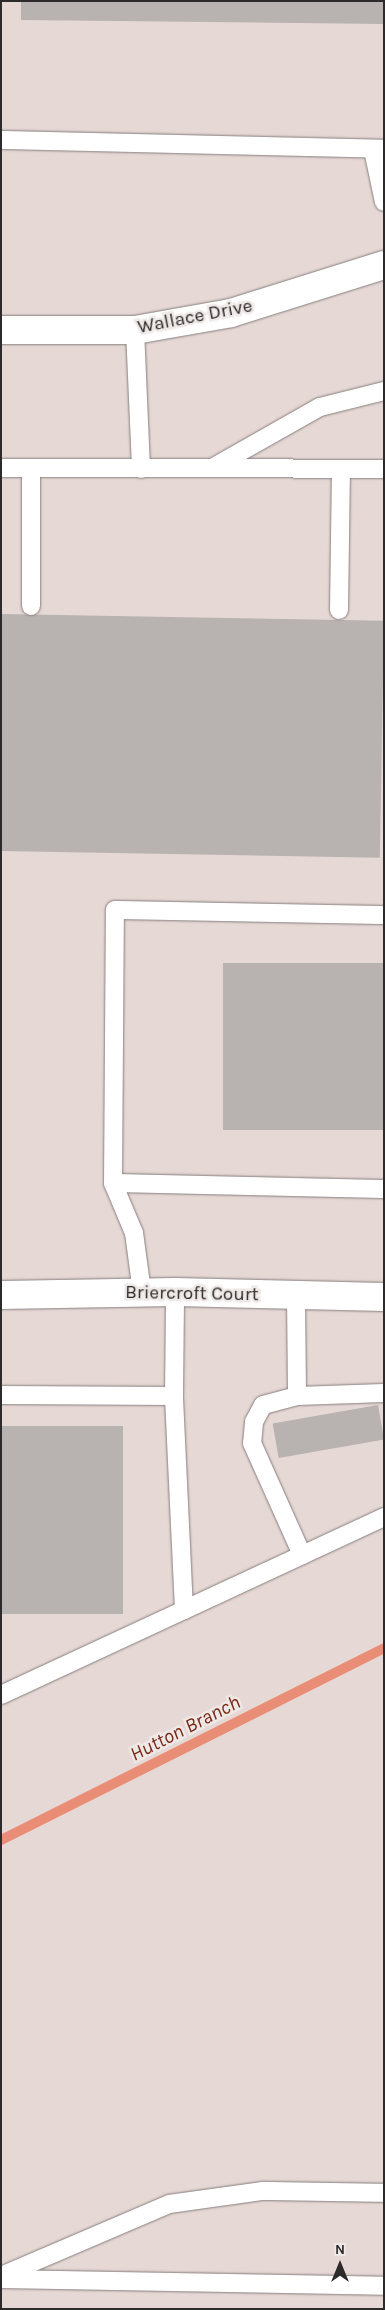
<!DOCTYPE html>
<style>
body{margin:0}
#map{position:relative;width:385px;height:2310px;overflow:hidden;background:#eee8e6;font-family:Karla,sans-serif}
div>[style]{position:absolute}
.built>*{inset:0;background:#e6d8d5;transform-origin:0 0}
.stream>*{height:10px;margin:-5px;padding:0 5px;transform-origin:5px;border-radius:5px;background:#ea8d76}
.building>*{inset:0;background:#b8b2b1;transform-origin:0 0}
.roads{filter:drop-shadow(0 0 1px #857f7e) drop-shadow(0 0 1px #857f7e)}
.service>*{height:18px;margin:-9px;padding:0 9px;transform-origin:9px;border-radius:9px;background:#fff}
.minor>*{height:28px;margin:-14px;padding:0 14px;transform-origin:14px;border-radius:14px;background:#fff}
span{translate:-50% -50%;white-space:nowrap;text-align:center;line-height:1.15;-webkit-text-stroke:5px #eee8e6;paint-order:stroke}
.street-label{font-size:19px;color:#2c2a2a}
.water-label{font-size:20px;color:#7a2814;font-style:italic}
.frame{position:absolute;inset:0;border:2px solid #2c2a2a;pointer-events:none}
.north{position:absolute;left:315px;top:2240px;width:50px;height:50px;-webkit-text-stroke:4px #eee8e6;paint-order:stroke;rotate:0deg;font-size:14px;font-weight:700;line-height:20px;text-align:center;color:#2c2a2a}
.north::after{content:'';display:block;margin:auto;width:18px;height:22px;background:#2c2a2a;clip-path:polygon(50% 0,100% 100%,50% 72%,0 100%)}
</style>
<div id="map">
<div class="built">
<div style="left:1px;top:1px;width:383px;height:2308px"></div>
</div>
<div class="stream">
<div style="left:1px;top:1840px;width:428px;rotate:-26.6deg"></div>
</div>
<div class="building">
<div style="clip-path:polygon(21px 1px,384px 1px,384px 24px,21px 20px)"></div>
<div style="left:1px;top:614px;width:383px;height:237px;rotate:1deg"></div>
<div style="left:223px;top:963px;width:161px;height:167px"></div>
<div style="left:378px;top:1405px;width:35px;height:107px;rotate:80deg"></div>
<div style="left:1px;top:1426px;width:122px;height:188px"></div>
</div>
<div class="roads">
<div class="service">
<div style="left:1px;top:140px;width:383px;rotate:1.3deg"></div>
<div style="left:373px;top:150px;width:53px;rotate:78.1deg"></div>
<div style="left:135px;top:330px;width:139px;rotate:87.5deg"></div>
<div style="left:1px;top:468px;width:383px;rotate:0.1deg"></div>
<div style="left:31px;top:468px;width:138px;rotate:90deg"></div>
<div style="left:212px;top:468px;width:124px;rotate:-29.5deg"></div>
<div style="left:320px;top:407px;width:66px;rotate:-14deg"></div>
<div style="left:339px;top:610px;width:141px;rotate:-89.2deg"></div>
<div style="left:113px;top:1183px;width:271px;rotate:1.3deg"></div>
<div style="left:142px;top:1292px;width:60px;rotate:-97.7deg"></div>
<div style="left:134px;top:1233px;width:54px;rotate:-112.8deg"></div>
<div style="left:113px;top:1183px;width:273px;rotate:-89.6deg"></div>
<div style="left:115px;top:910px;width:269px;rotate:1.1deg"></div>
<div style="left:296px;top:1297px;width:99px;rotate:89.4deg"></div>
<div style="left:297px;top:1396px;width:87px;rotate:-2deg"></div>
<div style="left:1px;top:1395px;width:173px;rotate:0.3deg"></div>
<div style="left:297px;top:1396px;width:35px;rotate:165deg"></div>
<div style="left:263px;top:1405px;width:19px;rotate:118deg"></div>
<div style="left:254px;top:1422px;width:21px;rotate:95deg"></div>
<div style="left:252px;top:1443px;width:123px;rotate:65.9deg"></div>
<div style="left:184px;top:1610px;width:221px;rotate:-24.9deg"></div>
<div style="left:1px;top:1695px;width:202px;rotate:-24.9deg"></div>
<div style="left:184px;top:1610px;width:214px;rotate:-92.7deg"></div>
<div style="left:174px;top:1396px;width:104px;rotate:-89.4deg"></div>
<div style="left:1px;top:2276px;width:183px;rotate:-23.2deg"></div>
<div style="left:169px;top:2204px;width:95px;rotate:-7.9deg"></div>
<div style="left:263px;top:2191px;width:121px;rotate:0.9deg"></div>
<div style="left:2px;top:2279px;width:382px;rotate:1deg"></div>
</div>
<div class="minor">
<div style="left:1px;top:330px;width:134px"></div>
<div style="left:135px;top:330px;width:97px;rotate:-10deg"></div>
<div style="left:231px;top:313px;width:160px;rotate:-17.4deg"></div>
<div style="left:1px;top:1295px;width:174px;rotate:-1deg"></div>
<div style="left:175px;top:1292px;width:209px;rotate:1.4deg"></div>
</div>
</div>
<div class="street-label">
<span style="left:195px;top:317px;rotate:-11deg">Wallace Drive</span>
<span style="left:192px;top:1294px;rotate:1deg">Briercroft Court</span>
</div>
<div class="water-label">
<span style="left:185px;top:1728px;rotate:-27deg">Hutton Branch</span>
</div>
<div class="frame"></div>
<div class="north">N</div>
</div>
